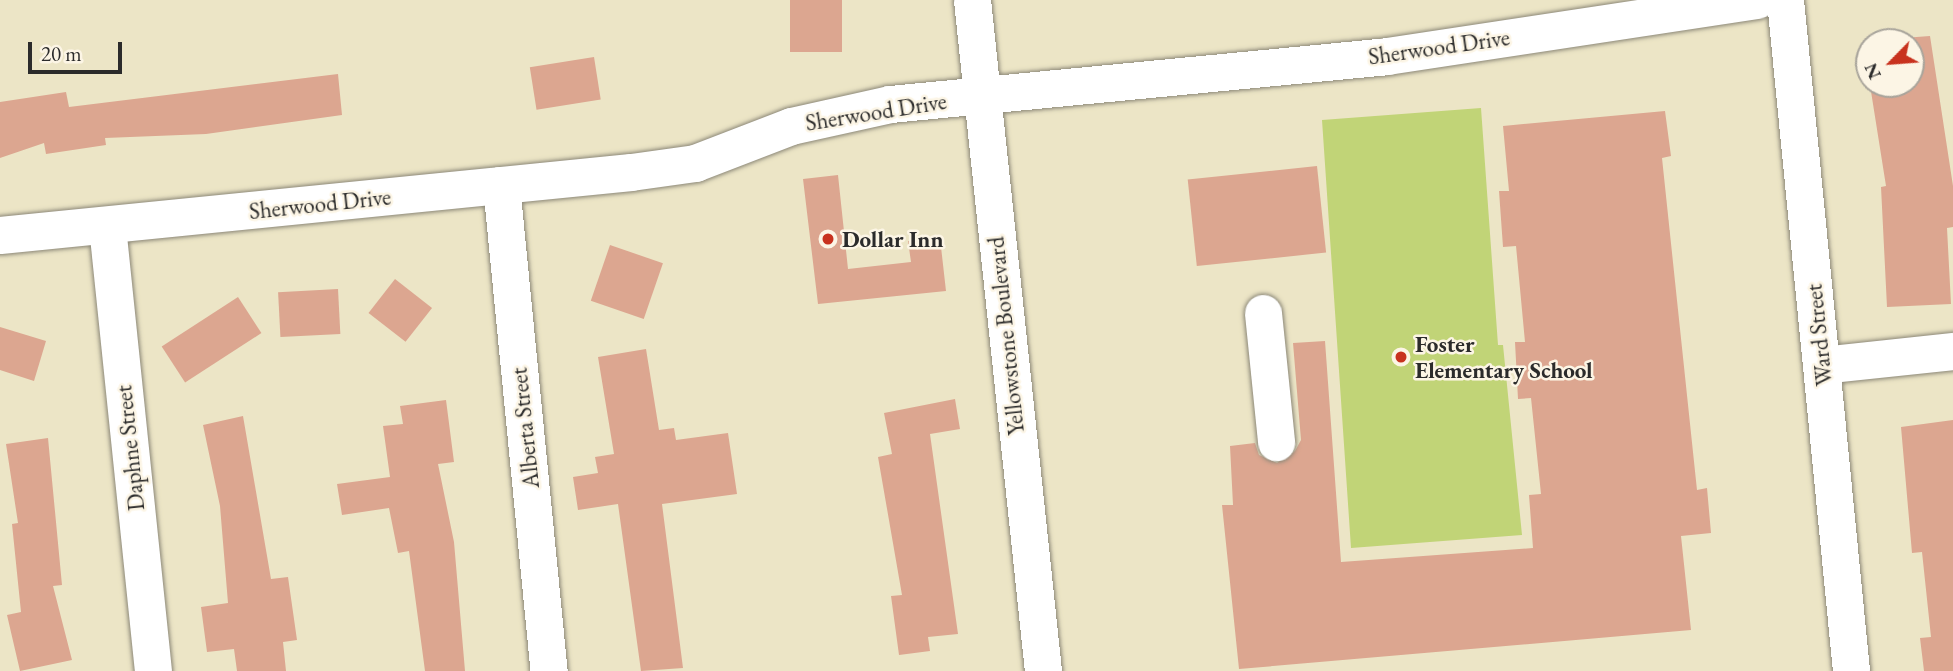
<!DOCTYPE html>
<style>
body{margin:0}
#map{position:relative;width:1953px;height:671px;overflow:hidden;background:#ece5c6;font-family:"EB Garamond",serif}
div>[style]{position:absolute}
.green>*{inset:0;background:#c1d477}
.building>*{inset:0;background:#dca690;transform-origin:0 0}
.roads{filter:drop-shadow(0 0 2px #8c8878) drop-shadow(0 0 2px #8c8878)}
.minor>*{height:37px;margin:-18.5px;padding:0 18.5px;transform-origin:18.5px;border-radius:18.5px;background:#fff}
.dots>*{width:19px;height:19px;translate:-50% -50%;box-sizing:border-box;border:4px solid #fcf5e5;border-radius:50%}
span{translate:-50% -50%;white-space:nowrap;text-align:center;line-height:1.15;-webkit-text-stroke:5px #fcf5e5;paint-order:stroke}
.street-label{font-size:23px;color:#2b2b2b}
.poi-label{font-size:23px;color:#2b2b2b;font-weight:700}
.left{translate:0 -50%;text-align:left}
.north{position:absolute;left:1855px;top:28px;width:70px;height:70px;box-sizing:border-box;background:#fcf5e5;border:2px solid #a8a49b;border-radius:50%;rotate:245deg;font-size:19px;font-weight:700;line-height:28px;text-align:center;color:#2b2b2b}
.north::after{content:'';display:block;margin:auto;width:24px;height:32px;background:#c8321e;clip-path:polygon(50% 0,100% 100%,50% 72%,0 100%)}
.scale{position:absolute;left:28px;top:42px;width:94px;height:32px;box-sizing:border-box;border:4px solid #2b2b2b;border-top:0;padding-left:9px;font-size:21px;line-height:24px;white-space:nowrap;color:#2b2b2b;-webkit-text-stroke:5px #fcf5e5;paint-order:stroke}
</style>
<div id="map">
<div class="green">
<div style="clip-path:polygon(1481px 108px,1498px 345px,1503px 345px,1522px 535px,1351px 548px,1322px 120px)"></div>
</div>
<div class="building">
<div style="left:790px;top:0;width:52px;height:52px"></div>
<div style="clip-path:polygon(evenodd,1930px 36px,1953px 186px,1953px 227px,1947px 228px,1951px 304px,1887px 307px,1881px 187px,1886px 186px,1863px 41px,1930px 36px,1869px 42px,1911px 42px,1911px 84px,1869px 84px,1869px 42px)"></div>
<div style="left:594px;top:57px;width:43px;height:65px;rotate:81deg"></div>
<div style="clip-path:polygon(338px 74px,342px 115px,206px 134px,105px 138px,106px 145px,46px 154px,44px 143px,0 158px,0 102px,66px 92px,69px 107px)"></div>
<div style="clip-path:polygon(1665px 111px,1671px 156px,1662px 158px,1697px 490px,1707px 488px,1711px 533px,1681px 536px,1691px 630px,1239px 669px,1222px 505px,1233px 505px,1230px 446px,1255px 443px,1259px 455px,1277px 463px,1295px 451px,1301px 440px,1293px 343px,1325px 341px,1341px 562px,1533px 548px,1529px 495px,1541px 494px,1531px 398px,1518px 399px,1515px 342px,1525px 342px,1516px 246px,1503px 247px,1499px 191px,1509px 191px,1503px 126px)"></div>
<div style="left:1317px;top:166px;width:87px;height:130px;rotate:84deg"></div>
<div style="clip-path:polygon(838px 175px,848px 269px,911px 262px,908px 241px,940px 238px,946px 291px,818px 304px,803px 179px)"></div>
<div style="left:610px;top:245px;width:56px;height:59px;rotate:19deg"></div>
<div style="left:395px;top:279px;width:47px;height:43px;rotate:38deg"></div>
<div style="left:338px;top:289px;width:45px;height:60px;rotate:87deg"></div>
<div style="left:238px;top:297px;width:43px;height:91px;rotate:57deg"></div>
<div style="clip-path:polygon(0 327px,46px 341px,34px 381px,0 370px)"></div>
<div style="clip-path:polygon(646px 349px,659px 430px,674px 428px,676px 440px,728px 433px,737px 494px,662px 504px,683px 668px,641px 671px,618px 504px,578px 510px,573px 477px,598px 473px,595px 457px,614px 454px,598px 357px)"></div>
<div style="clip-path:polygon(955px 399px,960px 429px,930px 434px,958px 634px,928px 637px,930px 651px,899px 655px,891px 596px,902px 595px,878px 457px,892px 454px,884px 413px)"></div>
<div style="clip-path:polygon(446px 400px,454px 462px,438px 464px,454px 542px,465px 671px,425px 671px,409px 551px,398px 553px,389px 508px,342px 515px,337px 484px,390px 477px,383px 426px,403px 424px,400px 406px)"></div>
<div style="clip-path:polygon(243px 416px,271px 579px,288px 577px,297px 640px,283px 642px,286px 671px,237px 671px,234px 649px,207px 652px,201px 607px,228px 603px,220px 506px,203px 425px)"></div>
<div style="clip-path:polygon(1953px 420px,1953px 671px,1924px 671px,1920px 638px,1931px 637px,1922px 552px,1912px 553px,1901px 427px)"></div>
<div style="clip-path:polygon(48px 438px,62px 585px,53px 586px,72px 660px,20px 671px,7px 615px,21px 612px,12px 524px,18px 523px,6px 444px)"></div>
</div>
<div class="roads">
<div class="minor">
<div style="left:972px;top:0;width:675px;rotate:83.96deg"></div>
<div style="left:1785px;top:0;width:674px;rotate:84.38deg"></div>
<div style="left:501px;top:185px;width:488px;rotate:84.4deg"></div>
<div style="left:107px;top:226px;width:447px;rotate:84.1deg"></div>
<div style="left:0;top:235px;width:634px;rotate:-5.7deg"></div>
<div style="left:631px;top:172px;width:65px;rotate:-8deg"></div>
<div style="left:695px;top:163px;width:103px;rotate:-21.1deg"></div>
<div style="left:791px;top:126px;width:101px;rotate:-12.5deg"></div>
<div style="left:890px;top:104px;width:499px;rotate:-5.5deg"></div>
<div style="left:1387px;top:56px;width:374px;rotate:-8.6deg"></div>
<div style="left:1263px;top:313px;width:130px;rotate:84.2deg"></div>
<div style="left:1822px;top:365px;width:132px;rotate:-6.1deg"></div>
</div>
</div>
<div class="dots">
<div style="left:828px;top:239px;background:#c8321e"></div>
<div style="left:1401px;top:357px;background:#c8321e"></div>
</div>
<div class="street-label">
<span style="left:1439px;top:47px;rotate:-8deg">Sherwood Drive</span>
<span style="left:876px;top:112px;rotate:-9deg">Sherwood Drive</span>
<span style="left:320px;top:204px;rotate:-6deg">Sherwood Drive</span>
<span style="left:1819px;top:335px;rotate:-96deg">Ward Street</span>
<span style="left:1006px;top:336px;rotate:-96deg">Yellowstone Boulevard</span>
<span style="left:525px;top:428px;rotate:-96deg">Alberta Street</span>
<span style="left:130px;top:448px;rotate:-96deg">Daphne Street</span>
</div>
<div class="poi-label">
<span class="left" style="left:842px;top:239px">Dollar Inn</span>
<span class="left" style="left:1415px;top:357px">Foster<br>Elementary School</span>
</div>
<div class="north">N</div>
<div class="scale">20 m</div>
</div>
